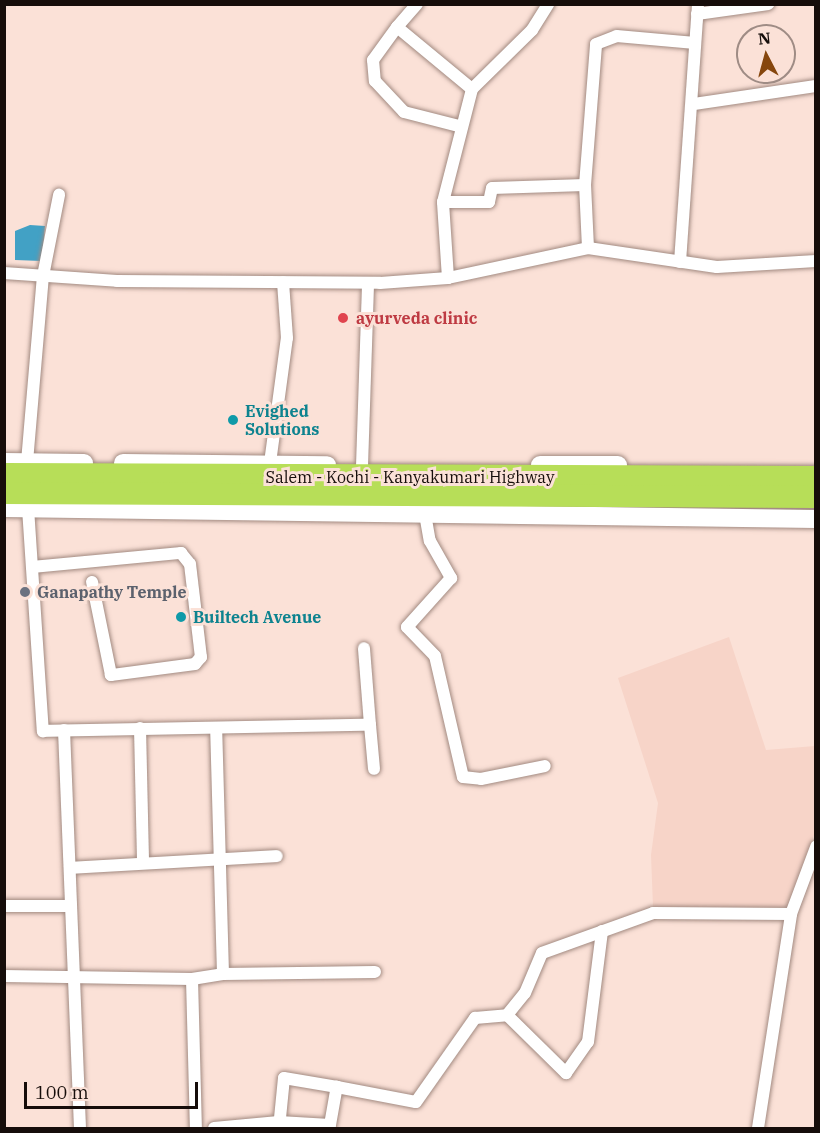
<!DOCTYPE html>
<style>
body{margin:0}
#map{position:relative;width:820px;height:1133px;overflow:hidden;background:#fbe1d7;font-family:"IBM Plex Serif",serif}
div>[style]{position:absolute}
.built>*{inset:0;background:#f7d4c8}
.water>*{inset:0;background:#42a1c5}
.roads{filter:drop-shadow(0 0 2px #a28a81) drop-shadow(0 0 2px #a28a81)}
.street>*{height:12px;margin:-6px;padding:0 6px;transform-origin:6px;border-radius:6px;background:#fff}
.secondary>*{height:18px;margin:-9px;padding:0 9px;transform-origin:9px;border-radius:9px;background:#fff}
.highway>*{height:22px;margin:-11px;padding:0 11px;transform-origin:11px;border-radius:11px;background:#b7de58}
.dots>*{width:16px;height:16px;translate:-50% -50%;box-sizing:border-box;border:3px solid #fbe1d7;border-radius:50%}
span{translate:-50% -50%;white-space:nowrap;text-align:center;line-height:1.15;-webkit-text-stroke:6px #fbe1d7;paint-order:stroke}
.health-label{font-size:16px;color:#be3a42;font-weight:700}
.left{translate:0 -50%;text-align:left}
.culture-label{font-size:16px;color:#0d838f;font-weight:700}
.street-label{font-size:16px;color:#160d0a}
.worship-label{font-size:16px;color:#5b616d;font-weight:700}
.frame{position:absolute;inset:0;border:6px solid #160d0a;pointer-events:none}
.north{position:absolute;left:736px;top:24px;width:60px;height:60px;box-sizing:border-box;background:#fbe1d7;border:2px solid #9f8c85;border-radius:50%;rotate:354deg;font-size:16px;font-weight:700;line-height:24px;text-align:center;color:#160d0a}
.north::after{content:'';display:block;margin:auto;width:21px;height:27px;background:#86460d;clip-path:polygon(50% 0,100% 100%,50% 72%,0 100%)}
.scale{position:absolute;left:24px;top:1082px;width:174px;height:27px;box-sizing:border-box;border:3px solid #160d0a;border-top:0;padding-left:8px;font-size:18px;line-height:21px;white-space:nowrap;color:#160d0a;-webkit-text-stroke:4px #fbe1d7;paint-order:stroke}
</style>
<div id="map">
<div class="built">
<div style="clip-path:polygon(729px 637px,766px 750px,815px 746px,815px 832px,788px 911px,653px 907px,651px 855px,658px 803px,618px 678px)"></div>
</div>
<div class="water">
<div style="clip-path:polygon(30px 225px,45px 226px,42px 261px,15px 260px,15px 231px)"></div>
</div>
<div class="roads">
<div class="street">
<div style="left:417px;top:4px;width:30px;rotate:131deg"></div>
<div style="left:397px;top:27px;width:97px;rotate:39.6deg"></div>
<div style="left:472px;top:89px;width:84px;rotate:-44.5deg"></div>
<div style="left:532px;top:30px;width:31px;rotate:-58deg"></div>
<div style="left:697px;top:14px;width:72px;rotate:-8deg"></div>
<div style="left:397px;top:27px;width:41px;rotate:126deg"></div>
<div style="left:373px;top:60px;width:21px;rotate:85deg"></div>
<div style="left:375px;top:81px;width:42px;rotate:46.9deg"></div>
<div style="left:404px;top:112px;width:57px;rotate:14.3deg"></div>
<div style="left:694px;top:104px;width:123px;rotate:-8.4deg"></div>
<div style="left:443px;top:202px;width:46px"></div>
<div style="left:489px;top:202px;width:14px;rotate:-78deg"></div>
<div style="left:492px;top:188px;width:93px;rotate:-1.8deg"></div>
<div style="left:588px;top:248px;width:63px;rotate:-92.7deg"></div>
<div style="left:585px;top:185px;width:141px;rotate:-85.5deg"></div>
<div style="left:596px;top:44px;width:22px;rotate:-21deg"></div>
<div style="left:617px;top:36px;width:78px;rotate:5.1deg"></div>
<div style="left:680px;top:262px;width:259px;rotate:-86deg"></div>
<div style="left:4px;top:273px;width:113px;rotate:4deg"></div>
<div style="left:117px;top:281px;width:263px;rotate:0.4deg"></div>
<div style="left:380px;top:283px;width:68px;rotate:-4.2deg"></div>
<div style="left:448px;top:278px;width:143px;rotate:-12.1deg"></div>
<div style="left:588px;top:248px;width:130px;rotate:8.4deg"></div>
<div style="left:717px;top:267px;width:99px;rotate:-3.5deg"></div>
<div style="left:448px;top:278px;width:76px;rotate:-93.8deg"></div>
<div style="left:443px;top:202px;width:117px;rotate:-75.6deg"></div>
<div style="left:27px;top:462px;width:187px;rotate:-85.1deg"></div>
<div style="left:43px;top:276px;width:83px;rotate:-78.8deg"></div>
<div style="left:270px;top:463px;width:126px;rotate:-82.3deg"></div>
<div style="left:287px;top:338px;width:56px;rotate:-94.1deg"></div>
<div style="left:362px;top:466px;width:183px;rotate:-88.1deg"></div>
<div style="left:28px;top:508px;width:224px;rotate:86.2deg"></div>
<div style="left:43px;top:731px;width:327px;rotate:-1.1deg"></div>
<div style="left:370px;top:725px;width:77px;rotate:-94.5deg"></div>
<div style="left:425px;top:514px;width:27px;rotate:80deg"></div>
<div style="left:430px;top:541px;width:43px;rotate:60.4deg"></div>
<div style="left:451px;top:578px;width:66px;rotate:131.9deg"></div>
<div style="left:407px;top:627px;width:40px;rotate:46deg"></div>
<div style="left:435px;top:656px;width:124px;rotate:77deg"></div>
<div style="left:463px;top:777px;width:18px;rotate:6deg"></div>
<div style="left:481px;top:779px;width:65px;rotate:-11.5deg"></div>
<div style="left:32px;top:567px;width:150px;rotate:-5.4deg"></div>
<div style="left:181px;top:553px;width:14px;rotate:51deg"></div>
<div style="left:190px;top:564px;width:94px;rotate:83.3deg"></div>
<div style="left:201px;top:657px;width:9px;rotate:131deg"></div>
<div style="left:195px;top:664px;width:85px;rotate:172.5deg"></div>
<div style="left:111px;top:675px;width:95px;rotate:-101.5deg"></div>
<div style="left:370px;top:725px;width:44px;rotate:84.8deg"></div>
<div style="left:140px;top:728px;width:135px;rotate:88.7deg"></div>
<div style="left:64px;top:730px;width:398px;rotate:87.7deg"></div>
<div style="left:70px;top:868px;width:207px;rotate:-3.3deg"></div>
<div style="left:4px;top:906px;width:67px"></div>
<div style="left:223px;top:974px;width:152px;rotate:-0.8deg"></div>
<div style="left:4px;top:976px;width:188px;rotate:0.9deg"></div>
<div style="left:192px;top:979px;width:149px;rotate:88.5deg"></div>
<div style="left:192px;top:979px;width:31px;rotate:-9deg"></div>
<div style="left:223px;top:974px;width:246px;rotate:-91.6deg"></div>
<div style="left:507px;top:1015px;width:83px;rotate:44.5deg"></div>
<div style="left:566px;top:1073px;width:38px;rotate:-55deg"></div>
<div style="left:588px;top:1042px;width:112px;rotate:-82.8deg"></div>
<div style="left:214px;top:1128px;width:65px;rotate:-5.3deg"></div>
<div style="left:279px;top:1122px;width:51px;rotate:3.4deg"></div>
<div style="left:330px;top:1125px;width:39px;rotate:-80deg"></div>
<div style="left:337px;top:1087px;width:80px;rotate:10.8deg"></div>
<div style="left:416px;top:1102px;width:103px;rotate:-54.9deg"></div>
<div style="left:475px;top:1018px;width:32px;rotate:-5deg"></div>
<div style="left:507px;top:1015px;width:28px;rotate:-51deg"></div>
<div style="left:525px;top:993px;width:43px;rotate:-67deg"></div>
<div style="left:542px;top:953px;width:118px;rotate:-19.8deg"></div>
<div style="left:653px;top:913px;width:138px;rotate:0.4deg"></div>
<div style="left:279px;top:1128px;width:50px;rotate:-84.3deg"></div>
<div style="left:284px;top:1078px;width:54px;rotate:9.6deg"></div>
<div style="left:758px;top:1128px;width:217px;rotate:-81.2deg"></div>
<div style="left:791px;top:914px;width:72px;rotate:-69.5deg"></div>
</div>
<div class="secondary">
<div style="left:4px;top:462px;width:80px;rotate:0.7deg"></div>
<div style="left:123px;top:463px;width:204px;rotate:0.6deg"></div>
<div style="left:540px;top:465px;width:78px"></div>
<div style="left:4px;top:508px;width:812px;rotate:0.78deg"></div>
</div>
<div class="highway">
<div style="left:4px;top:474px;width:812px;rotate:0.21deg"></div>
<div style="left:4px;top:493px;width:812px;rotate:0.28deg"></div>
</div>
</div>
<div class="dots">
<div style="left:343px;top:318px;background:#e0444e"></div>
<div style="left:233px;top:420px;background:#0f9aa8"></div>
<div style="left:25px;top:592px;background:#6b7280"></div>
<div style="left:181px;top:617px;background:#0f9aa8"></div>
</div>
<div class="health-label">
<span class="left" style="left:356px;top:318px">ayurveda clinic</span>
</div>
<div class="culture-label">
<span class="left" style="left:245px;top:420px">Evighed<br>Solutions</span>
<span class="left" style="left:193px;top:617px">Builtech Avenue</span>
</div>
<div class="street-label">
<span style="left:410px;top:477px">Salem - Kochi - Kanyakumari Highway</span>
</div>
<div class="worship-label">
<span class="left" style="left:37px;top:592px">Ganapathy Temple</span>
</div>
<div class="frame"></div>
<div class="north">N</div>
<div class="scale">100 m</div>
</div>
